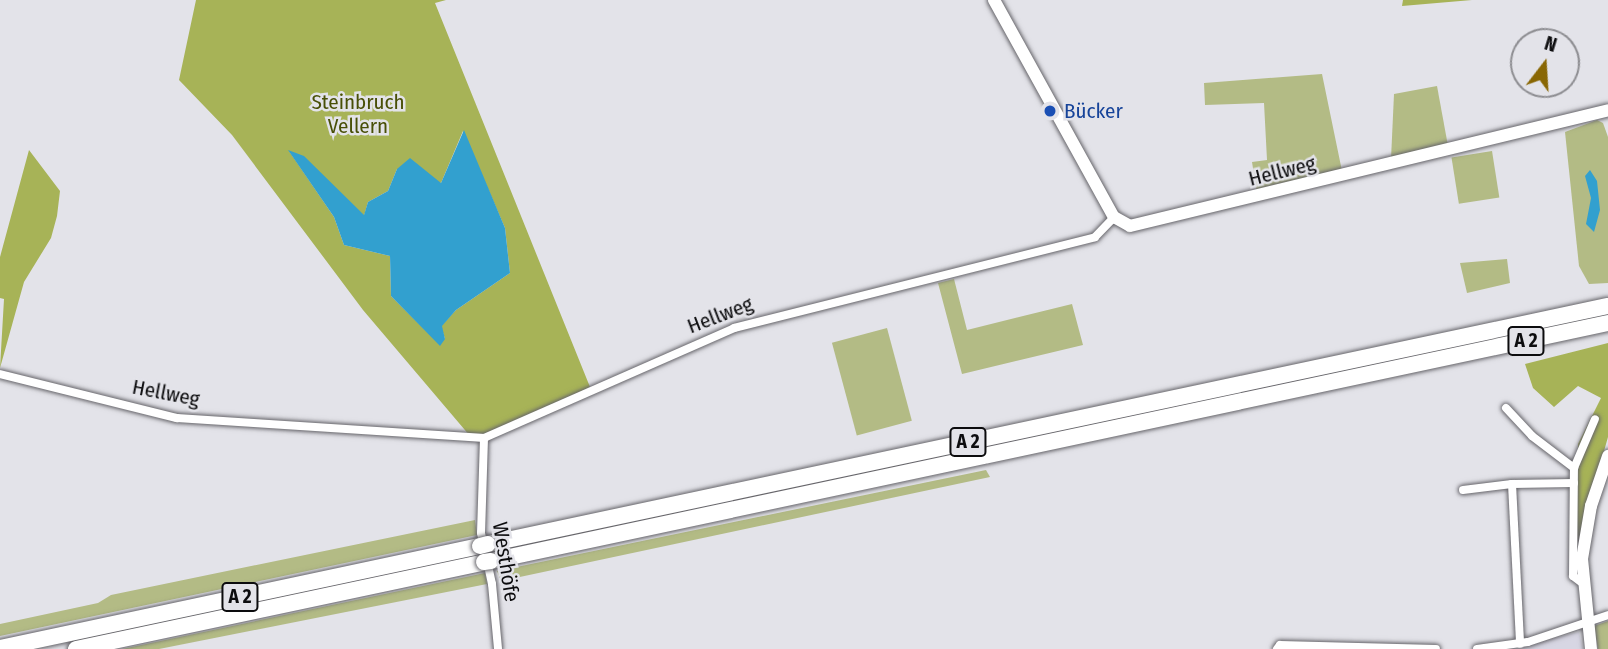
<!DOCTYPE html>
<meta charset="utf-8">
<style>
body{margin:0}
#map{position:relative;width:1608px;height:649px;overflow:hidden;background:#e3e3e9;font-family:"Fira Sans Condensed",sans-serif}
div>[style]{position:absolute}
.built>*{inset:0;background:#d7d6e3}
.green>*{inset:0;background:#b3bb85;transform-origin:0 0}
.forest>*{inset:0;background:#a7b357}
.water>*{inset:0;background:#32a0cf}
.roads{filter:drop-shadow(0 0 2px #66656a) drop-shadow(0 0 2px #66656a)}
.street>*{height:8px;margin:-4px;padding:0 4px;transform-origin:4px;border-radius:4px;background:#fff}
.secondary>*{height:12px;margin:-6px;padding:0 6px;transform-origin:6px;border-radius:6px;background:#fff}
.highway>*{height:16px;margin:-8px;padding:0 8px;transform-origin:8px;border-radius:8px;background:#fff}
.bridges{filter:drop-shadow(0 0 2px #66656a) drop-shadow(0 0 2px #66656a)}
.highway-bridge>*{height:16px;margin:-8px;padding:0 8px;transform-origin:8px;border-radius:8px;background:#fff}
.dots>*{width:19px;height:19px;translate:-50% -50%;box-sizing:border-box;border:4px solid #e3e3e9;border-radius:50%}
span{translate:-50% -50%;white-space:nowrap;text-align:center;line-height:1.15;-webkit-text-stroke:5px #e3e3e9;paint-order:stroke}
.shield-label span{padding:2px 5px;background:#e3e3e9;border:2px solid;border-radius:5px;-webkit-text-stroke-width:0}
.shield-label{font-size:19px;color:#0c0c0e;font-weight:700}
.park-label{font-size:21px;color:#484f07}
.transit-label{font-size:21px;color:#164399}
.left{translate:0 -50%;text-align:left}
.street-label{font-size:21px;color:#0c0c0e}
.north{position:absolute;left:1510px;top:28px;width:70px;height:70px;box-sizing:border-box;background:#e3e3e9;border:2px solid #8d8d91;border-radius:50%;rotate:17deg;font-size:19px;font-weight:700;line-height:28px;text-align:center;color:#0c0c0e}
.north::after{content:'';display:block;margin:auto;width:24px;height:32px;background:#896704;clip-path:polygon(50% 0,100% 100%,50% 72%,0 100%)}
</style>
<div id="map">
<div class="built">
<div style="clip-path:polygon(1579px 632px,1583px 649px,1498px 649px,1530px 644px)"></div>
</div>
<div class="green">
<div style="clip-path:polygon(1322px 74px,1342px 171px,1257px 194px,1252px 162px,1267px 160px,1264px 103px,1205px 105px,1204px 83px)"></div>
<div style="clip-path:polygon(1437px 86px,1448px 146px,1391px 159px,1394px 94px)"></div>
<div style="clip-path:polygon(1597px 120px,1603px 123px,1608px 137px,1608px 283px,1589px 284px,1579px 266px,1565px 132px)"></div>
<div style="left:1492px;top:151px;width:47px;height:41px;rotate:81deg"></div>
<div style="clip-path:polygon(1507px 259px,1510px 283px,1467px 293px,1460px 263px)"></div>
<div style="clip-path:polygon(954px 279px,967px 330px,1072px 304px,1083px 345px,962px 374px,938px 283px)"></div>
<div style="left:887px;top:328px;width:96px;height:57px;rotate:75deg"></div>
<div style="clip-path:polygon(986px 470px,990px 477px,501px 581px,497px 571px)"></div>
<div style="clip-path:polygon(475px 520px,477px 535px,0 636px,0 624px,98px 603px,111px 595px)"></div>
<div style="clip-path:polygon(485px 573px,487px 584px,159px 649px,122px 649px)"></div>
<div style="clip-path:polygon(1608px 621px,1608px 649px,1598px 649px,1594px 626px)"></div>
</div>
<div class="forest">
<div style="clip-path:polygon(evenodd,196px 0,446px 0,435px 3px,590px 387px,484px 438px,470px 436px,363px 310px,232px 135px,179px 80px,196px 0,463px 131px,505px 228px,510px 273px,456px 310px,441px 326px,445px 339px,430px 335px,391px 296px,390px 256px,344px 245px,334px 217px,289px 151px,364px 216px,368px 202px,388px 191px,397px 169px,441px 183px,463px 131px)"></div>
<div style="clip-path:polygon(1403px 0,1472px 0,1402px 6px)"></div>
<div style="clip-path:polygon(29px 150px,60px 191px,57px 216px,51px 238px,24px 282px,0 368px,4px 299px,0 298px,0 257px)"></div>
<div style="clip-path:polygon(1608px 343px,1608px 437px,1576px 549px,1578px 444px,1601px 398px,1578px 386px,1554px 407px,1533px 388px,1525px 364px)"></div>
</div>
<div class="water">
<div style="clip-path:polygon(464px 130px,505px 228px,510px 273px,456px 310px,442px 326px,445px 339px,440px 346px,391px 296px,390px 256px,344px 245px,334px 217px,288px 150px,304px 156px,364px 215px,368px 202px,388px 191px,397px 169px,410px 158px,441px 183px)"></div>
<div style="clip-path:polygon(1590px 170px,1597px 181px,1600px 210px,1594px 232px,1586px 224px,1591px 198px,1585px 176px)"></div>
</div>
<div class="roads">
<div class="street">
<div style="left:0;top:374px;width:182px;rotate:14deg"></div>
<div style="left:177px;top:418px;width:308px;rotate:3.7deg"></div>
<div style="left:484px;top:438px;width:273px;rotate:-23.7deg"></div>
<div style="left:734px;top:328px;width:372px;rotate:-14.1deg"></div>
<div style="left:1095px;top:237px;width:28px;rotate:-46deg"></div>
<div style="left:1506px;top:408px;width:38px;rotate:47deg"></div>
<div style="left:1532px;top:436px;width:53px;rotate:37.3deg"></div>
<div style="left:484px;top:438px;width:95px;rotate:91.8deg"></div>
<div style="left:481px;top:533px;width:52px;rotate:77.8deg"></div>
<div style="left:492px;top:584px;width:65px;rotate:84.7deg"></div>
<div style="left:1512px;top:484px;width:62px;rotate:-0.9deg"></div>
<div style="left:1463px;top:490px;width:49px;rotate:-7deg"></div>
<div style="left:1512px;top:484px;width:160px;rotate:87.1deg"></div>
<div style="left:1581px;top:582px;width:10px;rotate:-143deg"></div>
<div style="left:1573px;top:576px;width:108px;rotate:-89.5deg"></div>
<div style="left:1574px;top:468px;width:53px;rotate:-66.8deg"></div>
<div style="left:1277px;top:649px;width:5px;rotate:-53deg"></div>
<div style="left:1280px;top:645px;width:156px;rotate:1.5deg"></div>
<div style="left:1477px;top:649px;width:51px;rotate:-7.8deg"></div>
<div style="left:1528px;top:642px;width:84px;rotate:-18.6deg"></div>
</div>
<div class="secondary">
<div style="left:994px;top:0;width:248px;rotate:61.1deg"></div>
<div style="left:1114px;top:217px;width:18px;rotate:29deg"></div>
<div style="left:1130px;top:226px;width:492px;rotate:-13.6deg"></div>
<div style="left:1591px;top:649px;width:90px;rotate:-95.7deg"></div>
<div style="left:1582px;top:559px;width:54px;rotate:-80.4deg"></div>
<div style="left:1591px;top:506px;width:53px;rotate:-71.2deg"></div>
</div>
<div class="highway">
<div style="left:488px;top:544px;width:1145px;rotate:-12deg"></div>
<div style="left:491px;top:561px;width:1142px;rotate:-12.03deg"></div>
<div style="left:0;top:648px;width:491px;rotate:-12deg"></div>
<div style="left:76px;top:649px;width:417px;rotate:-12deg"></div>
</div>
</div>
<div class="bridges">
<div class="highway-bridge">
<div style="left:480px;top:546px;width:8px;rotate:-14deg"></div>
<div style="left:484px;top:562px;width:7px;rotate:-8deg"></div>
</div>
</div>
<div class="dots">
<div style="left:1050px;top:111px;background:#1a4fb4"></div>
</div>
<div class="shield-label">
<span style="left:1526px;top:341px">A 2</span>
<span style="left:968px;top:442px">A 2</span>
<span style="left:240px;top:597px">A 2</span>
</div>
<div class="park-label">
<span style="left:358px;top:114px">Steinbruch<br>Vellern</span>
</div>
<div class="transit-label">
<span class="left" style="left:1064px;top:111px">Bücker</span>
</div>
<div class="street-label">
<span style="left:1282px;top:171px;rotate:-14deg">Hellweg</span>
<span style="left:720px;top:315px;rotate:-21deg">Hellweg</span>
<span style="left:166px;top:393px;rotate:11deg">Hellweg</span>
<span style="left:506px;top:562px;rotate:81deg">Westhöfe</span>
</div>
<div class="north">N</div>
</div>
